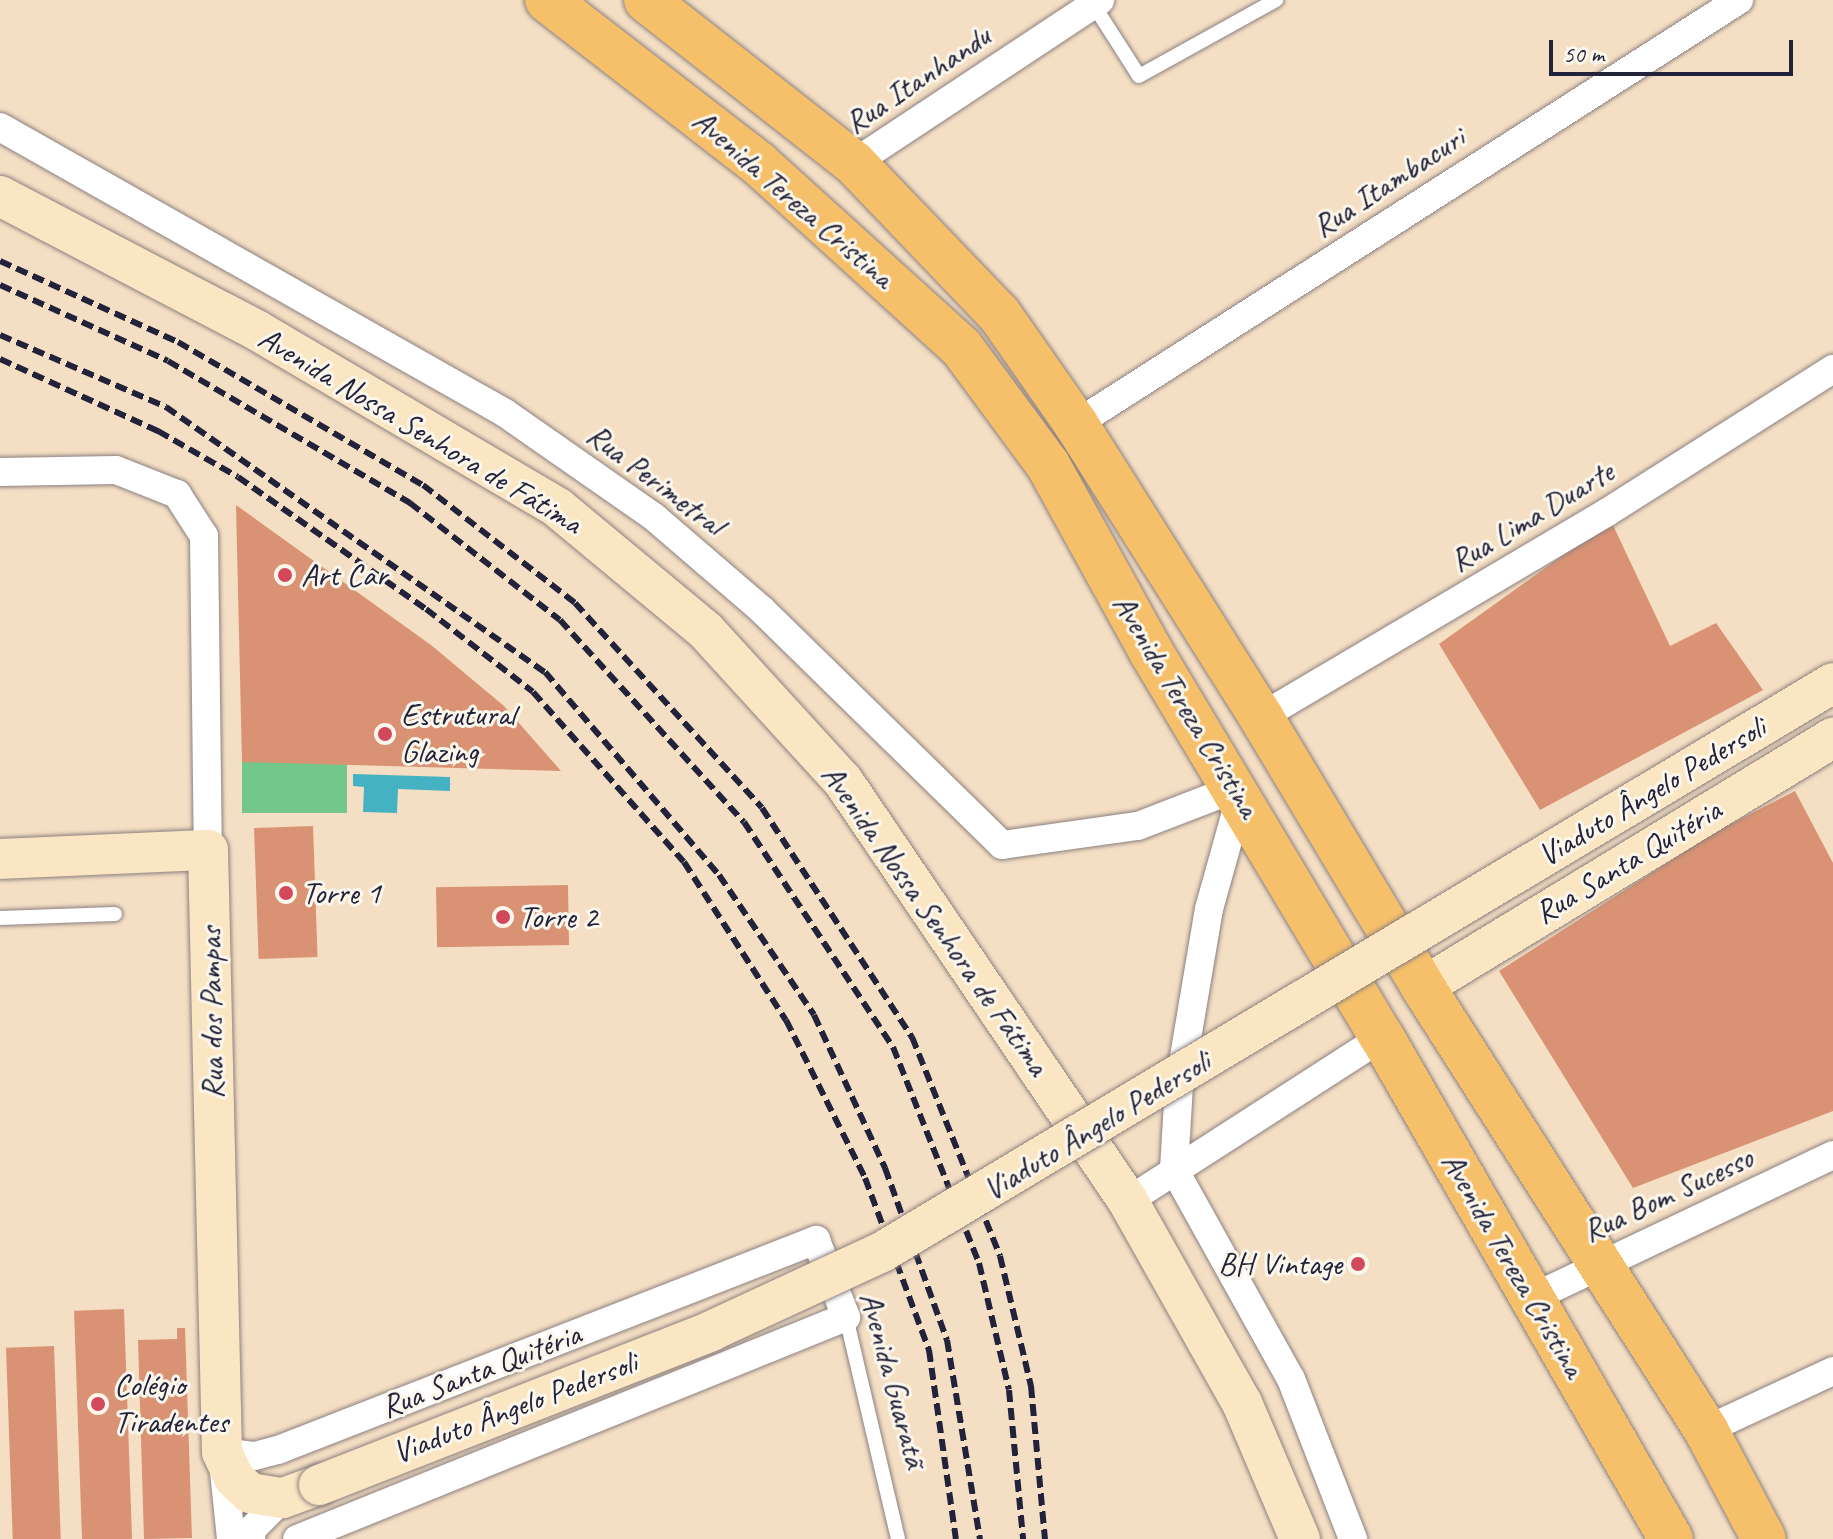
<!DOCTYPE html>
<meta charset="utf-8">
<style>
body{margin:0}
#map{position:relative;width:1833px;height:1539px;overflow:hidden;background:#f5dfc4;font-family:Caveat,sans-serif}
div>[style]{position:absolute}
.green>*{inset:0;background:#74c78a;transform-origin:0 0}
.water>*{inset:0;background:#45b2c3}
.building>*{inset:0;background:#d99374;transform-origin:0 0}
.roads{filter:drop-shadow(0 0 2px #8c8080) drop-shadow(0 0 2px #8c8080)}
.lane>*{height:14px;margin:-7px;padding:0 7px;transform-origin:7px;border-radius:7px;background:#fff}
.street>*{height:28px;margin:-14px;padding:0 14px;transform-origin:14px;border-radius:14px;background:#fff}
.secondary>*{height:40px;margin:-20px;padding:0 20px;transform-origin:20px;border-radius:20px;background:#fbe6c4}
.highway>*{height:44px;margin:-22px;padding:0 22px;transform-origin:22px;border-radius:22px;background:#f6c06b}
.rail>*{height:6px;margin-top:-3px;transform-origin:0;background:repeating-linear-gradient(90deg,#22223b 0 12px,transparent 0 18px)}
.bridges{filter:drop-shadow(0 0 2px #8c8080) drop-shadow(0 0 2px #8c8080)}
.secondary-bridge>*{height:40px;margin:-20px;padding:0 20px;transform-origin:20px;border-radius:20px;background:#fbe6c4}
.dots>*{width:22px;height:22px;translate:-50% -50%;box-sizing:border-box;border:4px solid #fbf7ec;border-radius:50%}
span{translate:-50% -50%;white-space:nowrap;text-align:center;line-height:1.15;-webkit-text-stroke:6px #fbf7ec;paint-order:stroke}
.street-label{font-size:32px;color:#22223b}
.poi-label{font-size:32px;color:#22223b}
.left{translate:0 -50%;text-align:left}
.right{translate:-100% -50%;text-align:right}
.scale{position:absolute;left:1549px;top:40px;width:244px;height:36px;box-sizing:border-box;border:4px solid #22223b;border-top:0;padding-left:10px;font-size:24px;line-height:28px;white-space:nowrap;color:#22223b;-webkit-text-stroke:6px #fbf7ec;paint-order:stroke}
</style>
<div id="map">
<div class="green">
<div style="left:242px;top:762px;width:105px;height:51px"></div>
</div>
<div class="water">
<div style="clip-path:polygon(353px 774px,450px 777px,450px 791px,398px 789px,397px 813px,363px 812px,364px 787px,353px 786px)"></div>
</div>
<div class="building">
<div style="clip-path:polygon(236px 505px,431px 645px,504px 706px,561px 771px,242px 762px)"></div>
<div style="clip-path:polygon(1611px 521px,1670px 646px,1716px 623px,1763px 690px,1540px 810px,1439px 644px)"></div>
<div style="clip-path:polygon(1795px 791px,1833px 863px,1833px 1111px,1633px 1188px,1499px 971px,1717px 831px)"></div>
<div style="left:313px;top:826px;width:131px;height:59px;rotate:88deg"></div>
<div style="left:568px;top:885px;width:60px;height:132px;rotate:89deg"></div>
<div style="left:124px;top:1309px;width:230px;height:50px;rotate:88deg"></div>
<div style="clip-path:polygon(177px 1328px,185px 1328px,192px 1538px,144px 1539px,138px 1340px,177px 1339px)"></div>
<div style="left:54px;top:1346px;width:193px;height:48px;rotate:88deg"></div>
</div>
<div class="roads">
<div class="lane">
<div style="left:1093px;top:4px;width:85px;rotate:57.4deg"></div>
<div style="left:1139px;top:76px;width:157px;rotate:-29deg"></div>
<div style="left:0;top:918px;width:115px;rotate:-2deg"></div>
<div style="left:846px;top:1317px;width:228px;rotate:76.8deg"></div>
</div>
<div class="street">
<div style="left:0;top:127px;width:580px;rotate:29.52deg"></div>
<div style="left:505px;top:413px;width:182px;rotate:34.9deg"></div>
<div style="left:654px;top:517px;width:143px;rotate:40.7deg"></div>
<div style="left:762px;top:610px;width:336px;rotate:44.4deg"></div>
<div style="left:1002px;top:845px;width:137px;rotate:-8deg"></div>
<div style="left:1138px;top:826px;width:103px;rotate:-21.1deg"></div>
<div style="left:854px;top:163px;width:295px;rotate:-33.5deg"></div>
<div style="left:1076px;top:424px;width:787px;rotate:-32.6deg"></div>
<div style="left:0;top:472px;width:116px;rotate:-1deg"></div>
<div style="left:116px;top:470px;width:66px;rotate:21.5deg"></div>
<div style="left:177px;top:494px;width:50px;rotate:57.3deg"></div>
<div style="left:204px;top:536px;width:314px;rotate:89.3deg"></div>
<div style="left:1261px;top:717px;width:401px;rotate:-30.6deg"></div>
<div style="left:1606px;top:513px;width:269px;rotate:-32.4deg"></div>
<div style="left:1174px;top:1169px;width:240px;rotate:60.9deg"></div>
<div style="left:1291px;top:1379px;width:172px;rotate:68.8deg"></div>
<div style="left:1174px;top:1169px;width:83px;rotate:-86.6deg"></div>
<div style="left:1179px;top:1086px;width:180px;rotate:-80.4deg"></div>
<div style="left:1209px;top:909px;width:115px;rotate:-74.4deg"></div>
<div style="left:1128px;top:1201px;width:302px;rotate:-32.8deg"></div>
<div style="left:1532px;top:1298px;width:333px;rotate:-25.4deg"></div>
<div style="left:1706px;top:1430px;width:140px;rotate:-24.9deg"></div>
<div style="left:231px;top:1539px;width:87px;rotate:-95.9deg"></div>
<div style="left:222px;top:1452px;width:33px;rotate:7deg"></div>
<div style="left:255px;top:1456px;width:24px;rotate:-15deg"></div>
<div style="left:278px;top:1450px;width:578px;rotate:-21.32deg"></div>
<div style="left:816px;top:1240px;width:83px;rotate:68.7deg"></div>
<div style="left:846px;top:1317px;width:592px;rotate:157.98deg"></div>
<div style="left:251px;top:1539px;width:10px;rotate:-84deg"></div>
<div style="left:252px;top:1529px;width:44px;rotate:-45deg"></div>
</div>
<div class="secondary">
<div style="left:0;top:196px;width:291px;rotate:27.6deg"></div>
<div style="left:258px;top:331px;width:348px;rotate:30.5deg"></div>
<div style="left:558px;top:508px;width:192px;rotate:39.7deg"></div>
<div style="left:706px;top:631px;width:203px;rotate:47.6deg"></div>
<div style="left:843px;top:781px;width:508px;rotate:55.84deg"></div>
<div style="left:1128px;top:1201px;width:232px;rotate:60.6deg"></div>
<div style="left:1242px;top:1403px;width:148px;rotate:66.9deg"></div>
<div style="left:0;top:859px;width:208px;rotate:-2.5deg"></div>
<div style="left:208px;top:850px;width:602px;rotate:88.67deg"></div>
<div style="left:222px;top:1452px;width:29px;rotate:65deg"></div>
<div style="left:234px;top:1478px;width:22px;rotate:43deg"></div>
<div style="left:250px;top:1493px;width:33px;rotate:9deg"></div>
<div style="left:283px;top:1498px;width:38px;rotate:-20deg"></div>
<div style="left:1423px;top:987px;width:480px;rotate:-31.3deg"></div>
</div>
<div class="highway">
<div style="left:547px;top:0;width:267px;rotate:37.7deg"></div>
<div style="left:758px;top:163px;width:274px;rotate:42.2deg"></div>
<div style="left:961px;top:347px;width:147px;rotate:53.6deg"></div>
<div style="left:1048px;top:465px;width:211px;rotate:61.1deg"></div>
<div style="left:1150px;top:650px;width:451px;rotate:59.1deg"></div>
<div style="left:1382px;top:1037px;width:579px;rotate:60.07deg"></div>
<div style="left:646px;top:0;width:264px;rotate:38.1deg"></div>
<div style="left:854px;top:163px;width:209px;rotate:46.2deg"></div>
<div style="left:999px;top:314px;width:134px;rotate:55deg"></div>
<div style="left:1076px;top:424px;width:347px;rotate:57.7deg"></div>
<div style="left:1261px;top:717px;width:315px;rotate:59deg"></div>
<div style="left:1423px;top:987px;width:526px;rotate:57.43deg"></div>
<div style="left:1706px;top:1430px;width:123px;rotate:62deg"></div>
</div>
</div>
<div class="rail">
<div style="left:0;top:261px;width:196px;rotate:24.5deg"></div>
<div style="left:178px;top:342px;width:284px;rotate:30.3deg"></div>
<div style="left:423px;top:485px;width:192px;rotate:37.8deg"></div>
<div style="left:575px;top:603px;width:277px;rotate:47.6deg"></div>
<div style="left:762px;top:808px;width:274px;rotate:56.8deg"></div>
<div style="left:912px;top:1037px;width:236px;rotate:68.1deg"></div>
<div style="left:1000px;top:1256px;width:134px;rotate:76.6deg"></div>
<div style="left:1031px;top:1386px;width:154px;rotate:84.8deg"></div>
<div style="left:0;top:285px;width:184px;rotate:24.3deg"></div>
<div style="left:168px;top:361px;width:281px;rotate:30.4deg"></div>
<div style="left:410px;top:503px;width:190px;rotate:38deg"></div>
<div style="left:560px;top:620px;width:273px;rotate:47.7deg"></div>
<div style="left:744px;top:822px;width:270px;rotate:56.5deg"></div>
<div style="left:893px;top:1047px;width:232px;rotate:68.3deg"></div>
<div style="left:979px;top:1263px;width:130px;rotate:76.7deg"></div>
<div style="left:1009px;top:1390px;width:150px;rotate:84.6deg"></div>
<div style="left:0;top:335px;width:181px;rotate:23.4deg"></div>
<div style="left:166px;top:407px;width:462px;rotate:35deg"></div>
<div style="left:545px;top:672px;width:267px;rotate:49.4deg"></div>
<div style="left:719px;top:875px;width:169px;rotate:55.8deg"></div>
<div style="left:814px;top:1015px;width:169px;rotate:65.1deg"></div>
<div style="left:885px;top:1168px;width:183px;rotate:70.2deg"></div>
<div style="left:947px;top:1340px;width:202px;rotate:80.6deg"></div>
<div style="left:0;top:359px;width:174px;rotate:24.5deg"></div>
<div style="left:158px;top:431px;width:92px;rotate:29.9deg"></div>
<div style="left:238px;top:477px;width:230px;rotate:35.1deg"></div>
<div style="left:426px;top:609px;width:135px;rotate:37.8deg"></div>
<div style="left:533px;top:692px;width:227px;rotate:48.4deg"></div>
<div style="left:684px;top:862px;width:188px;rotate:57.2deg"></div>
<div style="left:786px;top:1020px;width:177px;rotate:63.4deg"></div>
<div style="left:865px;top:1178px;width:184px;rotate:69.6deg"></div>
<div style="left:929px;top:1350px;width:191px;rotate:81.9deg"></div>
</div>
<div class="bridges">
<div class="secondary-bridge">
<div style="left:319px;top:1485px;width:421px;rotate:-21.4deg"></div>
<div style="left:711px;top:1331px;width:188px;rotate:-24.8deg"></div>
<div style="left:882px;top:1252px;width:1108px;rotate:-30.89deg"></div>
</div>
</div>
<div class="dots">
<div style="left:285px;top:575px;background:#d1495b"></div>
<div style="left:385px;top:734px;background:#d1495b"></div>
<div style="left:286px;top:893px;background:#d1495b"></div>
<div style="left:503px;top:917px;background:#d1495b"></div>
<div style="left:1358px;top:1264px;background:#d1495b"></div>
<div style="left:98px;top:1404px;background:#d1495b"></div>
</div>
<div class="street-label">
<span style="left:918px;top:80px;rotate:-34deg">Rua Itanhandu</span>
<span style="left:1389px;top:183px;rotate:-33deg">Rua Itambacuri</span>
<span style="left:793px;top:199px;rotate:41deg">Avenida Tereza Cristina</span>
<span style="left:420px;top:431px;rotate:31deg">Avenida Nossa Senhora de Fátima</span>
<span style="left:655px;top:480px;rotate:37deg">Rua Perimetral</span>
<span style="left:1532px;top:517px;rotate:-31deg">Rua Lima Duarte</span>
<span style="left:1186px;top:706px;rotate:59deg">Avenida Tereza Cristina</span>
<span style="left:1652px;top:792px;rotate:-31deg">Viaduto Ângelo Pedersoli</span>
<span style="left:1628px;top:862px;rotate:-31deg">Rua Santa Quitéria</span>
<span style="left:935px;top:920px;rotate:55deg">Avenida Nossa Senhora de Fátima</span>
<span style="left:212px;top:1013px;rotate:-91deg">Rua dos Pampas</span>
<span style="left:1097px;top:1126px;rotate:-31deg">Viaduto Ângelo Pedersoli</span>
<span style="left:1668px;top:1195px;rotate:-25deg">Rua Bom Sucesso</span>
<span style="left:1513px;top:1265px;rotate:60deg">Avenida Tereza Cristina</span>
<span style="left:481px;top:1371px;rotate:-21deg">Rua Santa Quitéria</span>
<span style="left:893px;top:1380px;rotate:75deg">Avenida Guaratã</span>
<span style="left:515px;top:1408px;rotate:-21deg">Viaduto Ângelo Pedersoli</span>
</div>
<div class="poi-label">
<span class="left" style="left:301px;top:575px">Art Car</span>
<span class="left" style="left:401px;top:734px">Estrutural<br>Glazing</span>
<span class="left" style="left:302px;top:893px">Torre 1</span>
<span class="left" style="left:519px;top:917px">Torre 2</span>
<span class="right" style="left:1342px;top:1264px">BH Vintage</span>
<span class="left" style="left:114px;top:1404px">Colégio<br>Tiradentes</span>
</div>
<div class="scale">50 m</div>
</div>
